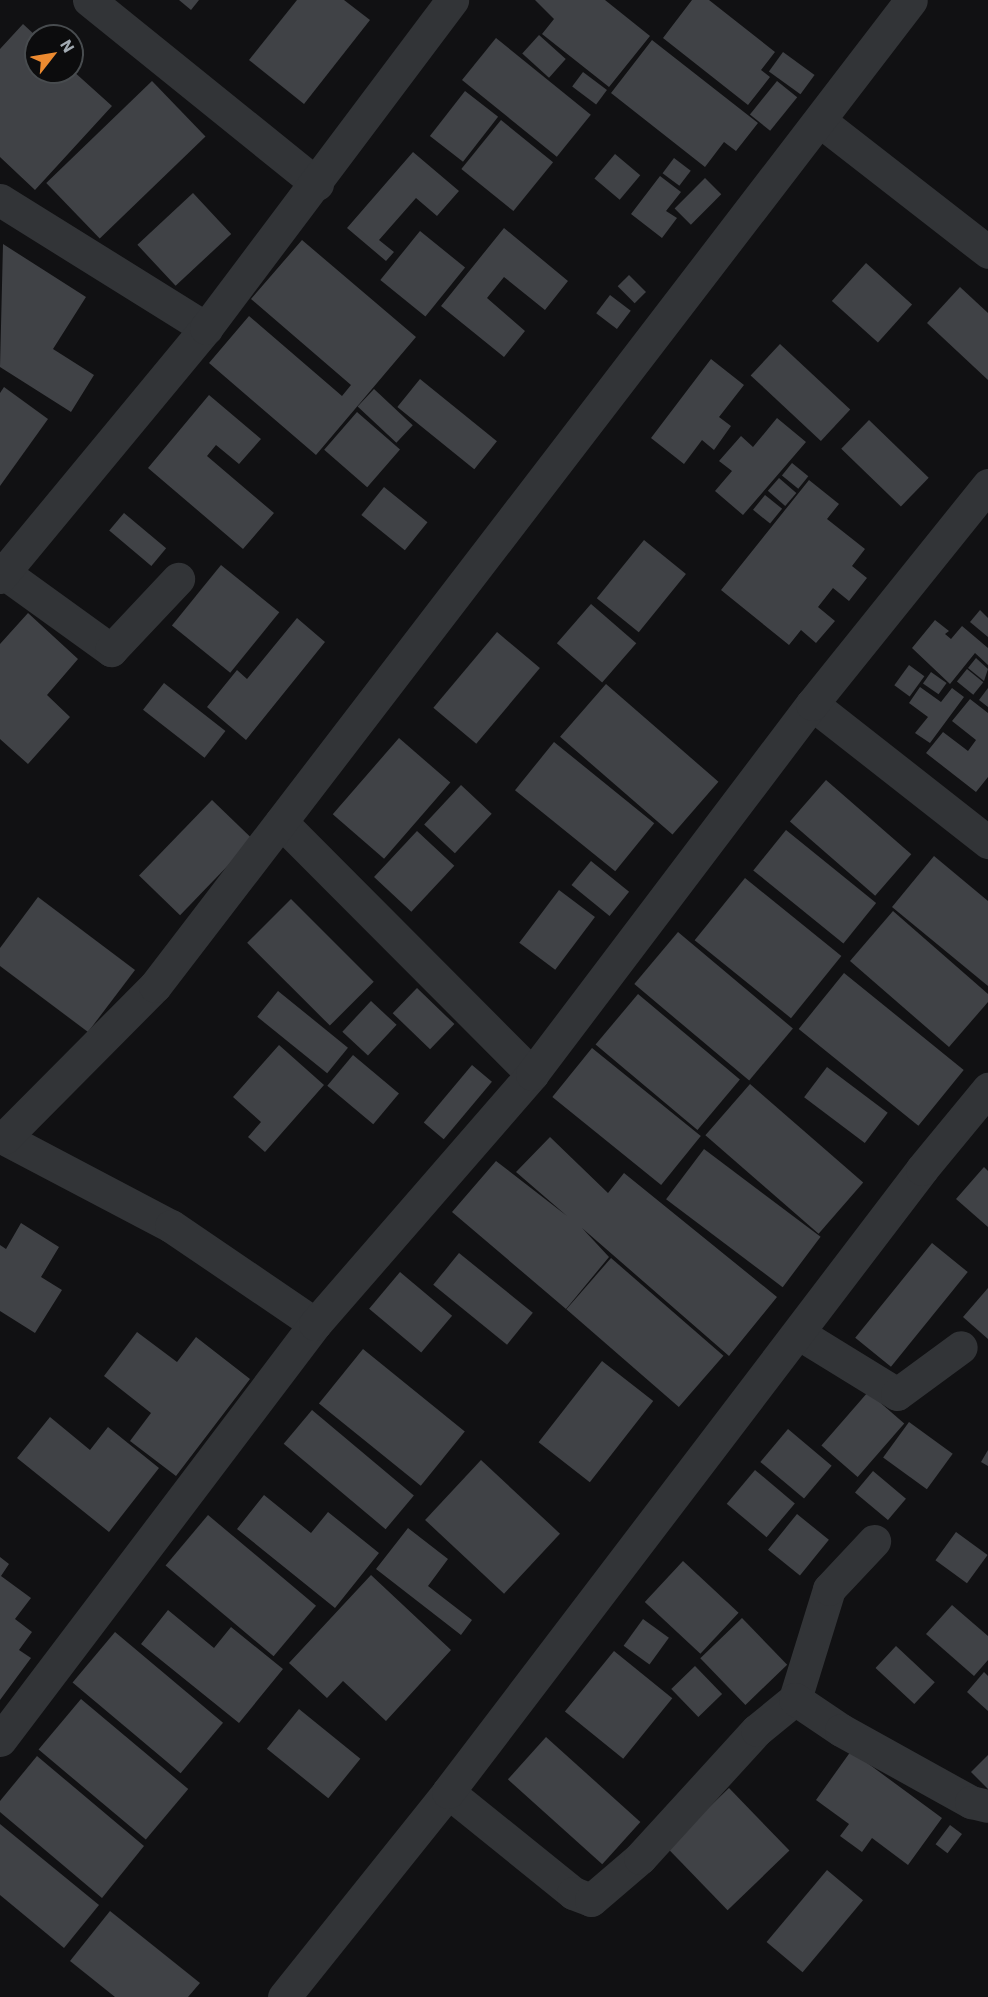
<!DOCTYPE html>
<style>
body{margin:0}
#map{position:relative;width:988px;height:1997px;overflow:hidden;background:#111113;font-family:"IBM Plex Sans",sans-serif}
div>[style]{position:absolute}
.building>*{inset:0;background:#404246;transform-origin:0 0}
.minor>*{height:33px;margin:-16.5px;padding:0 16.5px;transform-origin:16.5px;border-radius:16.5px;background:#323437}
span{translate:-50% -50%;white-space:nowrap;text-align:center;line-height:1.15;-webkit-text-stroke:5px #0c0c0d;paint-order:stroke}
.north{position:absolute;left:24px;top:24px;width:60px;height:60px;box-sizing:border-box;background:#0c0c0d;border:2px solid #484c4f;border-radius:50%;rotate:59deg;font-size:16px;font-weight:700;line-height:24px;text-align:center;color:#a3abb3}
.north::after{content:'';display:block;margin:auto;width:21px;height:27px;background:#ec8a30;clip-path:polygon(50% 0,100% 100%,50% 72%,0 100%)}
</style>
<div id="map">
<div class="building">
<div style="clip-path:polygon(179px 0,199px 0,191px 10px)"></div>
<div style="clip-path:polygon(297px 0,344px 0,370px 20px,304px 104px,249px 60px)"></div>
<div style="clip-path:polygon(535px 0,605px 0,650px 36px,609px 87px,542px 34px,554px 19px)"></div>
<div style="clip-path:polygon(692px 0,709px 0,775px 52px,761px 70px,770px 77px,748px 105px,663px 38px)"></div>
<div style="clip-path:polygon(23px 24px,36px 36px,36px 72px,72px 70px,112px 106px,35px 190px,0 157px,0 49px)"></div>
<div style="left:539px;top:35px;width:36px;height:25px;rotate:42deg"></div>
<div style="left:496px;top:38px;width:122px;height:54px;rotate:39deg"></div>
<div style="clip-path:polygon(652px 40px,758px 123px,736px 151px,724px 142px,705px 167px,611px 93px)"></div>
<div style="left:783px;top:52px;width:39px;height:24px;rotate:36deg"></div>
<div style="left:583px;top:72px;width:30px;height:18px;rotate:37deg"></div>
<div style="left:152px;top:81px;width:77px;height:147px;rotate:46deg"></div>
<div style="left:777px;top:81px;width:26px;height:43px;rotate:39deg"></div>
<div style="left:465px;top:91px;width:42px;height:57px;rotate:38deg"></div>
<div style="left:501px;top:120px;width:67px;height:63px;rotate:39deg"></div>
<div style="clip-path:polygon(413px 152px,459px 191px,437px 216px,416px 198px,379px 240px,394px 252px,386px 261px,347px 228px)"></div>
<div style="left:615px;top:154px;width:33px;height:32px;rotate:40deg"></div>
<div style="left:674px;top:158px;width:21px;height:19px;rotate:37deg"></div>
<div style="clip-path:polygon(660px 176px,681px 192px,666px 211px,677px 218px,662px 238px,631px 214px)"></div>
<div style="left:705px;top:178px;width:23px;height:43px;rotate:45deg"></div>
<div style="left:193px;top:193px;width:56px;height:76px;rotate:47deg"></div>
<div style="clip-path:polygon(504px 228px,568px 281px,545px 310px,504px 277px,487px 298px,525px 331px,504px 357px,441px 306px)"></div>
<div style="left:420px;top:231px;width:58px;height:63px;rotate:39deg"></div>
<div style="clip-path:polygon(302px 240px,416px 337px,316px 455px,209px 363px,249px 316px,342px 396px,351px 385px,251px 299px)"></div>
<div style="clip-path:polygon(3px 244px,86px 297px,53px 349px,94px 375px,71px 412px,0 367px)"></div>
<div style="left:866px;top:263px;width:62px;height:51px;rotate:42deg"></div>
<div style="left:629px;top:275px;width:24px;height:16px;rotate:45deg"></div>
<div style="clip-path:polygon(960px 287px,988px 313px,988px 380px,927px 323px)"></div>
<div style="left:610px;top:295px;width:26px;height:23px;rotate:37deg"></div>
<div style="left:780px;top:344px;width:96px;height:43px;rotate:43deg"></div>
<div style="clip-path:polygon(711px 359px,744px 385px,719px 417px,731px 426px,714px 450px,702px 440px,684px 464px,651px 438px)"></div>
<div style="left:420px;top:379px;width:99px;height:36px;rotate:39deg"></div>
<div style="clip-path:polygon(4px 387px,48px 419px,0 486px,0 393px)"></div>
<div style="left:374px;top:389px;width:53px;height:24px;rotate:43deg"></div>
<div style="clip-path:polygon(209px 395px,261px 439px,239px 464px,216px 445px,207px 456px,274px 513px,243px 549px,148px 468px)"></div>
<div style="left:357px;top:412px;width:57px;height:50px;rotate:41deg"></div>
<div style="clip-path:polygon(777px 418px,806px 442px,743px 515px,715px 491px,732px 471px,719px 461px,741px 436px,753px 447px)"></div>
<div style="left:869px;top:420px;width:83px;height:40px;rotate:44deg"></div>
<div style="left:792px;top:463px;width:21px;height:16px;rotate:39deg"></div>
<div style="left:779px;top:478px;width:23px;height:17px;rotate:41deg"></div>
<div style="clip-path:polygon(809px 480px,839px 504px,827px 519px,865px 549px,852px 566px,867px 578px,849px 601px,833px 588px,818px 607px,835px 621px,816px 643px,801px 630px,789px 645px,721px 590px)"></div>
<div style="left:384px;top:487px;width:56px;height:36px;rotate:39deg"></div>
<div style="left:765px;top:495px;width:22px;height:19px;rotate:39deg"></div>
<div style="left:124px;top:513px;width:55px;height:23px;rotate:40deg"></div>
<div style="left:644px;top:540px;width:54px;height:75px;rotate:39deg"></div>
<div style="left:221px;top:565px;width:75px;height:78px;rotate:39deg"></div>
<div style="left:591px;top:604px;width:60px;height:52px;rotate:41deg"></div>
<div style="clip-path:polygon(980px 610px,988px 618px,988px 637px,970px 622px)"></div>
<div style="clip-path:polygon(28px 613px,78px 659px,47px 695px,70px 717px,28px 764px,0 739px,0 644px)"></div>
<div style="clip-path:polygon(297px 618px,325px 642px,246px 740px,207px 707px,237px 670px,247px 679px)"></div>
<div style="clip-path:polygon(935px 620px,949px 631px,945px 634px,951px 639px,962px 626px,988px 648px,988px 665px,975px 653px,950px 684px,912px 648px)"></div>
<div style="left:497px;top:632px;width:56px;height:99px;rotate:40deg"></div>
<div style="clip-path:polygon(976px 658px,988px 669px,984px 681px,968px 668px)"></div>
<div style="left:909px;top:665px;width:19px;height:25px;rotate:36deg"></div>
<div style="left:967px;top:669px;width:21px;height:16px;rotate:39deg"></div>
<div style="left:931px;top:672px;width:19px;height:14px;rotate:35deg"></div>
<div style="left:164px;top:683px;width:78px;height:34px;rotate:38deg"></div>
<div style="left:606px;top:684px;width:149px;height:70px;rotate:41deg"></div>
<div style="clip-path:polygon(920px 687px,941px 702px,952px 688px,964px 697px,930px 743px,915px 733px,928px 717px,909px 703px)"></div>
<div style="clip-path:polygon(988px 688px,988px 707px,979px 700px)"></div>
<div style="clip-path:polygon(970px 699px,988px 713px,988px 777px,976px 792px,926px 753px,943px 732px,968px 751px,976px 740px,952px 721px)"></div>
<div style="left:399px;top:738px;width:68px;height:101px;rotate:41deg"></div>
<div style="left:554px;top:742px;width:129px;height:62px;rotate:39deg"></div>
<div style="left:826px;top:780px;width:113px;height:55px;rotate:41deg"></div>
<div style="left:461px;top:785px;width:42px;height:54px;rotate:43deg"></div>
<div style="left:212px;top:800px;width:57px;height:105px;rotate:44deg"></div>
<div style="left:786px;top:830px;width:116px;height:52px;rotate:39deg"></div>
<div style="left:417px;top:831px;width:51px;height:63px;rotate:43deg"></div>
<div style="clip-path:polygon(934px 856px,988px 901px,988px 986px,892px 907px)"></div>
<div style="left:591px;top:861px;width:49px;height:31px;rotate:39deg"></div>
<div style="left:745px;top:878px;width:124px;height:80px;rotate:39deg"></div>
<div style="left:559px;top:890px;width:45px;height:66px;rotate:37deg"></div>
<div style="clip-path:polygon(38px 897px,135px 970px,88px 1032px,0 966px,0 948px)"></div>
<div style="left:291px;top:899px;width:117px;height:62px;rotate:45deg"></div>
<div style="clip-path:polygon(893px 911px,988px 994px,988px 1002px,949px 1047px,850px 961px)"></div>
<div style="left:678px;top:932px;width:150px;height:68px;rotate:40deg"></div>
<div style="left:844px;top:973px;width:154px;height:72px;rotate:39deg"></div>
<div style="left:417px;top:988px;width:52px;height:35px;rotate:44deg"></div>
<div style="left:278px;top:991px;width:90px;height:33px;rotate:39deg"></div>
<div style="left:638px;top:994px;width:133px;height:66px;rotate:40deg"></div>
<div style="left:371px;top:1001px;width:35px;height:42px;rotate:43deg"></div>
<div style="clip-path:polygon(279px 1045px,324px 1085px,265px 1152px,248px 1137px,261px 1122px,233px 1097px)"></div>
<div style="left:592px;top:1048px;width:140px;height:63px;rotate:39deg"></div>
<div style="left:353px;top:1055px;width:60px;height:40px;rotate:40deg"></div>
<div style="left:472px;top:1065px;width:26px;height:75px;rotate:40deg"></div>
<div style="left:827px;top:1067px;width:76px;height:38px;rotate:37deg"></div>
<div style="left:750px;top:1084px;width:150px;height:68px;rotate:41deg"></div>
<div style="clip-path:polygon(550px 1137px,608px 1193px,624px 1173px,777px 1297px,729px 1356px,582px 1228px,609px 1257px,566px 1309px,452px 1212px,496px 1161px,567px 1216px,516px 1172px)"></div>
<div style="left:704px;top:1149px;width:146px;height:63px;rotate:37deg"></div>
<div style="clip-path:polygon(984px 1167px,988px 1171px,988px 1227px,956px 1199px)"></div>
<div style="clip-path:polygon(21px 1223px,59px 1247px,41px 1277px,62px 1290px,35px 1333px,0 1311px,0 1245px,6px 1249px)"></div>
<div style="left:932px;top:1243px;width:46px;height:122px;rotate:39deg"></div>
<div style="left:459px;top:1253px;width:95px;height:41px;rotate:39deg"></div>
<div style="left:611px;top:1258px;width:149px;height:68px;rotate:41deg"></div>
<div style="left:400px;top:1272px;width:68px;height:48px;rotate:40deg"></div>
<div style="clip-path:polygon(988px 1288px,988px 1339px,963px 1317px)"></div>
<div style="clip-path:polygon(137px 1332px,177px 1362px,196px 1337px,250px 1379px,176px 1476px,130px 1441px,151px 1413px,104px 1376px)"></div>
<div style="left:363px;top:1349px;width:131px;height:70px;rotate:39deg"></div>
<div style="left:602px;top:1361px;width:65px;height:103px;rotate:38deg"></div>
<div style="left:868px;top:1392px;width:48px;height:71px;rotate:41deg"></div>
<div style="left:312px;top:1410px;width:133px;height:44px;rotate:40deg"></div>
<div style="clip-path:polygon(50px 1417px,90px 1450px,108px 1427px,159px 1468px,109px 1532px,17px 1458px)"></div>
<div style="left:909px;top:1422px;width:54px;height:44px;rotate:36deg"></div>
<div style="left:788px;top:1429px;width:57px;height:43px;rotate:40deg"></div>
<div style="clip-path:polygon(988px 1450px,988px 1466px,981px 1462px)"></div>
<div style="left:481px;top:1460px;width:108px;height:82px;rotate:43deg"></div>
<div style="left:755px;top:1470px;width:52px;height:44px;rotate:40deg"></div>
<div style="left:873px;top:1471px;width:43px;height:28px;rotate:40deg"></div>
<div style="clip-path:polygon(264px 1495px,311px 1533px,328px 1512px,379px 1553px,335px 1608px,237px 1529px)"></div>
<div style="left:797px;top:1514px;width:41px;height:46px;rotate:39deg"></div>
<div style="left:208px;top:1515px;width:141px;height:66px;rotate:40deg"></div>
<div style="clip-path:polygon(408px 1528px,448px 1559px,428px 1586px,472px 1620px,461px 1635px,376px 1569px)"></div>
<div style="left:956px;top:1532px;width:39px;height:35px;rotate:36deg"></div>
<div style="clip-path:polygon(0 1557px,9px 1564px,1px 1576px,31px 1598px,15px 1619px,32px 1632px,19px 1650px,31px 1658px,0 1700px)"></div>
<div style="left:683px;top:1561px;width:76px;height:56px;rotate:43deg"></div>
<div style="clip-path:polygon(371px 1575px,451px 1650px,386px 1721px,343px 1681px,327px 1698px,289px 1663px)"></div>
<div style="clip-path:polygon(952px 1605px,988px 1636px,988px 1660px,974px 1676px,926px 1634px)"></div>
<div style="clip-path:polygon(168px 1610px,214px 1648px,231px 1627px,283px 1669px,239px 1723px,141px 1644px)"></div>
<div style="left:742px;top:1618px;width:65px;height:58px;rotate:46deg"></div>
<div style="left:643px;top:1619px;width:32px;height:33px;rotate:36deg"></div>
<div style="left:115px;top:1632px;width:141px;height:66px;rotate:40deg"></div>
<div style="left:896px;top:1646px;width:53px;height:30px;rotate:43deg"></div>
<div style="left:614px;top:1651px;width:75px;height:78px;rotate:39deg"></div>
<div style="left:695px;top:1666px;width:39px;height:33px;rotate:46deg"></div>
<div style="clip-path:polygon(984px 1672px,988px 1676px,988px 1711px,967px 1692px)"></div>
<div style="left:81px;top:1699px;width:140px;height:66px;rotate:40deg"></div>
<div style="left:299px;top:1709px;width:79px;height:51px;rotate:39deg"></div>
<div style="left:546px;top:1737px;width:127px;height:57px;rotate:42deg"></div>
<div style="clip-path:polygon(851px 1751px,942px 1818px,908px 1865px,872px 1838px,862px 1852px,840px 1836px,849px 1824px,816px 1800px)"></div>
<div style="clip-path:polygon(988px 1755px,988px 1789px,971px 1772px)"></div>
<div style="clip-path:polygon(37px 1756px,144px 1846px,102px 1898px,0 1812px,0 1801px)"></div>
<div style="left:729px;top:1788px;width:87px;height:86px;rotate:46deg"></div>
<div style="clip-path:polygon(0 1824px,99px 1905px,64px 1948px,0 1895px)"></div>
<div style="left:950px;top:1825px;width:15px;height:24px;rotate:37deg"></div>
<div style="left:827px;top:1870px;width:47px;height:94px;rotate:40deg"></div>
<div style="clip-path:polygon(110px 1911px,200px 1983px,188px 1997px,115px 1997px,70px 1961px)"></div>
</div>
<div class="minor">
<div style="left:89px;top:0;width:293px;rotate:38.9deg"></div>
<div style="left:820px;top:121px;width:213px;rotate:37.9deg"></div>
<div style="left:0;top:200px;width:243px;rotate:31.9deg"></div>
<div style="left:0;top:570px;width:137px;rotate:35.8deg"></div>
<div style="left:111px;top:650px;width:98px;rotate:-46.7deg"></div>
<div style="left:0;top:577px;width:323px;rotate:-50.4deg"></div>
<div style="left:206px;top:328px;width:410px;rotate:-53.1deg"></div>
<div style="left:812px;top:704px;width:224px;rotate:38.1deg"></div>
<div style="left:281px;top:822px;width:356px;rotate:45.1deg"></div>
<div style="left:0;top:1136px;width:193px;rotate:27.8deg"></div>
<div style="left:171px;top:1226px;width:174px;rotate:34.2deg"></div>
<div style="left:4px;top:1138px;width:214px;rotate:-45.2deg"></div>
<div style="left:155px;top:986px;width:1242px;rotate:-52.52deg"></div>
<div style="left:798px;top:1333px;width:116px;rotate:31.6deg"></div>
<div style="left:897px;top:1394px;width:79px;rotate:-36.3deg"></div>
<div style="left:795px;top:1699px;width:115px;rotate:-72.8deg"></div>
<div style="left:829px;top:1589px;width:66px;rotate:-46.8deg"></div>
<div style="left:0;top:1740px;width:522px;rotate:-52.87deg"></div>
<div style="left:315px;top:1324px;width:331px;rotate:-49deg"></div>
<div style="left:532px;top:1074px;width:464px;rotate:-52.9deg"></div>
<div style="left:812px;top:704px;width:281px;rotate:-51.2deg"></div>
<div style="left:448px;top:1792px;width:161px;rotate:38.9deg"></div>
<div style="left:573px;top:1893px;width:19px;rotate:21deg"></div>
<div style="left:591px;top:1900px;width:65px;rotate:-40.6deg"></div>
<div style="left:640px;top:1858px;width:173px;rotate:-47.6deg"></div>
<div style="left:757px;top:1730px;width:49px;rotate:-39.2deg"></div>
<div style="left:795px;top:1699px;width:55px;rotate:34deg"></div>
<div style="left:841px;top:1730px;width:149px;rotate:29deg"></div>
<div style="left:971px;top:1802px;width:17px;rotate:13deg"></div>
<div style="left:284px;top:1997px;width:263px;rotate:-51.3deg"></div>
<div style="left:448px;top:1792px;width:783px;rotate:-52.73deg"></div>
<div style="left:922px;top:1169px;width:104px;rotate:-50.5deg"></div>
</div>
<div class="north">N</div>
</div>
